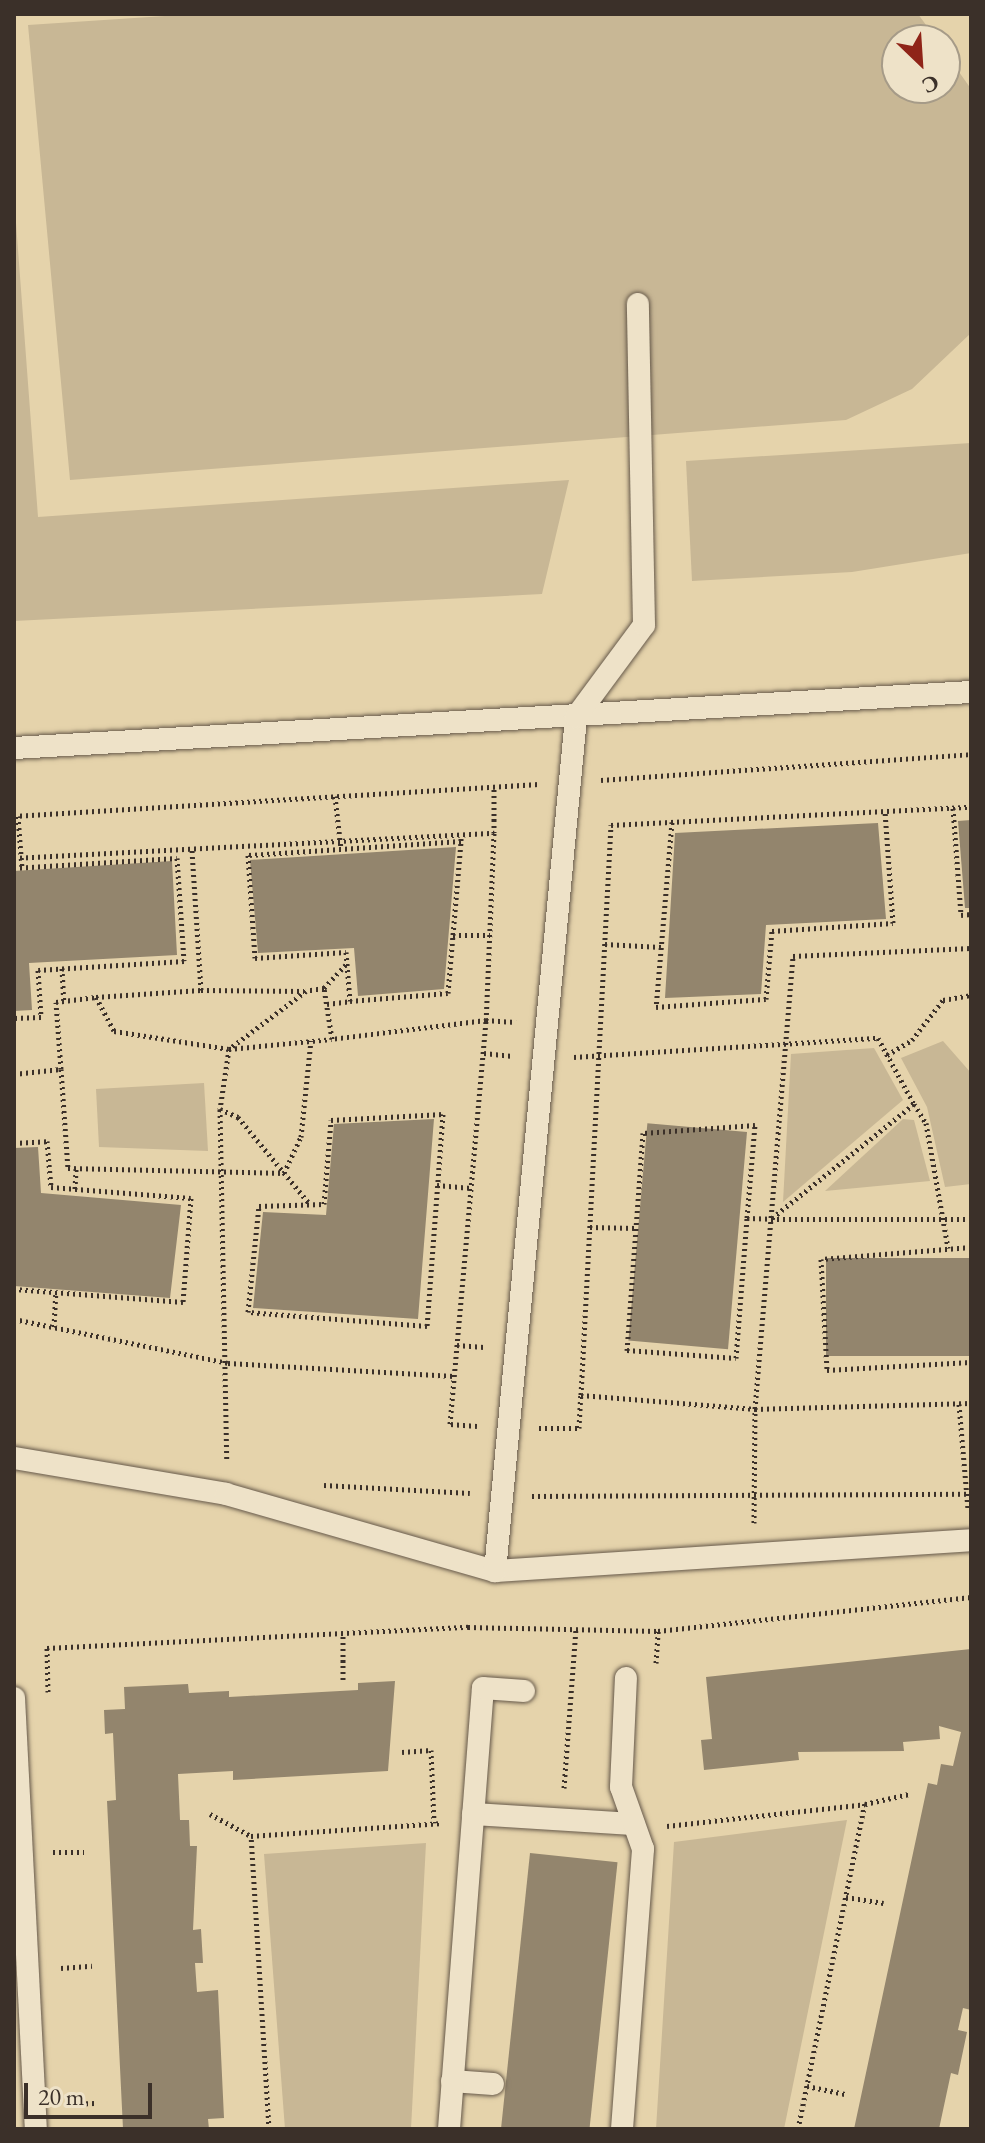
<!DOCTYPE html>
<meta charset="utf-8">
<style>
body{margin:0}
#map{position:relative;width:985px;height:2143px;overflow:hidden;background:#e5d3ab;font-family:"EB Garamond",serif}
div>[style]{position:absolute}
.green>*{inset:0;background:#c8b795}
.building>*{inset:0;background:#93856d;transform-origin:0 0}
.path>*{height:5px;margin-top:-2.5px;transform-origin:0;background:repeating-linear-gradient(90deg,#3b3029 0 2px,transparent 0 6px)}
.roads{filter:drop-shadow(0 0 2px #66594a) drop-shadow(0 0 2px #66594a)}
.lane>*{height:22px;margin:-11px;padding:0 11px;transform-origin:11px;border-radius:11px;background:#eee2c8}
span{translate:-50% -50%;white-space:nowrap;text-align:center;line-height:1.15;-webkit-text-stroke:8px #eee2c8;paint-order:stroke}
.frame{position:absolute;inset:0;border:16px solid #3b3029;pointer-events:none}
.north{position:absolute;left:881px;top:24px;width:80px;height:80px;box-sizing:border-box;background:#eee2c8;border:2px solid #a69b88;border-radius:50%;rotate:155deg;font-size:22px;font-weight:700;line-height:32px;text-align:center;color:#3b3029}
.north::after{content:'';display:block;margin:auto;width:28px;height:36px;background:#8f2418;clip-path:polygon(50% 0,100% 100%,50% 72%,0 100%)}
.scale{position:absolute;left:24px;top:2083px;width:128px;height:36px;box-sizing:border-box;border:4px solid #3b3029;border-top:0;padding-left:10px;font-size:24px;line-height:28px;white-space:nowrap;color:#3b3029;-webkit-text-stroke:6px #eee2c8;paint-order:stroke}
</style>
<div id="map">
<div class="green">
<div style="clip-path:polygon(195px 14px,918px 14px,937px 40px,897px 40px,897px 88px,945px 88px,945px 52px,971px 89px,971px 333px,912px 389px,846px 420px,70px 480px,28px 25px)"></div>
<div style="clip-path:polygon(14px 196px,38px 517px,569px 480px,542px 594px,14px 621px)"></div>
<div style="clip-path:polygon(971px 443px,971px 553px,852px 572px,692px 581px,686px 461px)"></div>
<div style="clip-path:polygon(943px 1041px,971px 1073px,971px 1184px,945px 1187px,927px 1107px,901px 1058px)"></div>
<div style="clip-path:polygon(874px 1048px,903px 1100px,783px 1202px,791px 1054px)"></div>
<div style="clip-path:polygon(204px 1083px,208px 1151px,99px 1147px,96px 1089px)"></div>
<div style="clip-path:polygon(903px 1119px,914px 1120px,930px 1181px,825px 1191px)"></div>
<div style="clip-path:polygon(847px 1820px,784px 2129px,656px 2129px,674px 1842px)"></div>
<div style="clip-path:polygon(426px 1843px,411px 2129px,285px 2129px,264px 1854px)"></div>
</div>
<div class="building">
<div style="clip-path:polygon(971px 820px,971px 908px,965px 908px,958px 821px)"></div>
<div style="clip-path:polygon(878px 823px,886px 919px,766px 925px,761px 994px,665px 998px,675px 833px)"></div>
<div style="clip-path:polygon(456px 847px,444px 989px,358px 996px,354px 948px,258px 953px,250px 860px)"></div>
<div style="clip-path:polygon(172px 861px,177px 955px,29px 963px,32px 1010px,14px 1011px,14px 871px)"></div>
<div style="clip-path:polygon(434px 1119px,418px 1319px,253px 1308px,263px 1212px,326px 1215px,334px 1124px)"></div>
<div style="left:747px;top:1132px;width:218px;height:100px;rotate:95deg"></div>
<div style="clip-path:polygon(38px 1147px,41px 1193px,181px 1205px,170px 1298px,14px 1286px,14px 1148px)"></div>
<div style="left:971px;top:1258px;width:98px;height:145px;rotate:90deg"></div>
<div style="clip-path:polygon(971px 1649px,971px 2010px,963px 2008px,958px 2030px,967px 2032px,958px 2075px,951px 2073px,939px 2129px,854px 2129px,928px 1783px,937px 1785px,941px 1764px,953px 1766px,961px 1732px,939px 1726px,940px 1739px,903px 1742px,904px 1751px,798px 1752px,799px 1760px,704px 1770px,701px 1740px,712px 1739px,706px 1677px)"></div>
<div style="clip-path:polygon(395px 1681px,388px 1771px,233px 1780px,233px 1771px,178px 1774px,180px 1820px,189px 1820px,190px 1846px,197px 1846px,193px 1930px,201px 1929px,203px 1963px,195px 1963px,197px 1992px,218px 1990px,224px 2118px,208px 2119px,209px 2129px,123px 2129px,107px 1801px,116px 1800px,113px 1733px,105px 1734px,104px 1710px,125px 1709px,124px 1687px,188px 1684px,189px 1693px,229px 1691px,229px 1697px,358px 1690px,358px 1683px)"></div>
<div style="left:530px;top:1853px;width:88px;height:277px;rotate:6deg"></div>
</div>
<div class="path">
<div style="left:601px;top:780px;width:371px;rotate:-4deg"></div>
<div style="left:335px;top:796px;width:53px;rotate:83.5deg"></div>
<div style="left:953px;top:808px;width:107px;rotate:85.7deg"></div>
<div style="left:961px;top:915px;width:10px;rotate:-6deg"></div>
<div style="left:14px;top:816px;width:526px;rotate:-3.49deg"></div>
<div style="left:18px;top:816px;width:52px;rotate:85.6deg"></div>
<div style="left:672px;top:822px;width:186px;rotate:94.9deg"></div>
<div style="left:656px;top:1007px;width:110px;rotate:-4.2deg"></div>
<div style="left:766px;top:999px;width:68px;rotate:-85deg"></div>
<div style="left:772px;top:931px;width:121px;rotate:-3.8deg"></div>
<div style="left:893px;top:923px;width:111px;rotate:-94.1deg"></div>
<div style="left:494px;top:833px;width:47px;rotate:-90deg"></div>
<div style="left:461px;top:841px;width:213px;rotate:176.2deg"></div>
<div style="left:248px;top:855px;width:103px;rotate:86.1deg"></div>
<div style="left:255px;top:958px;width:91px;rotate:-3.8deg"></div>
<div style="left:346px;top:952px;width:49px;rotate:85.3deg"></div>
<div style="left:350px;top:1001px;width:98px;rotate:-4.7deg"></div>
<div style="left:448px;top:993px;width:58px;rotate:-85.1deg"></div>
<div style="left:453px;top:935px;width:94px;rotate:-85.1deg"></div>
<div style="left:461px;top:841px;width:6px;rotate:-90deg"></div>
<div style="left:14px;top:858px;width:481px;rotate:-3deg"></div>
<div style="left:494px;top:833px;width:187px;rotate:92.4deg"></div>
<div style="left:486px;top:1020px;width:155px;rotate:173deg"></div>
<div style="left:332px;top:1039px;width:52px;rotate:-98.9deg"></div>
<div style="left:324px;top:988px;width:18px;rotate:171deg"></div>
<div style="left:306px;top:991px;width:96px;rotate:143deg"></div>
<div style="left:229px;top:1049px;width:61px;rotate:98.5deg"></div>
<div style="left:220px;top:1109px;width:352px;rotate:88.9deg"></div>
<div style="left:14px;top:868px;width:163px;rotate:-3.5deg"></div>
<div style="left:177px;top:858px;width:103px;rotate:86.1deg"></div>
<div style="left:184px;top:961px;width:146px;rotate:176.5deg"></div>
<div style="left:38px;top:970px;width:47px;rotate:86.3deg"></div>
<div style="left:41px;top:1017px;width:27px;rotate:178deg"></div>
<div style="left:453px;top:935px;width:37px"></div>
<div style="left:605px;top:944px;width:56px;rotate:3.1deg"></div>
<div style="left:62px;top:968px;width:33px;rotate:87deg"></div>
<div style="left:324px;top:988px;width:34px;rotate:-47deg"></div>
<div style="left:201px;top:990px;width:103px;rotate:0.6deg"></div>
<div style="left:96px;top:997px;width:105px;rotate:-3.8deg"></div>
<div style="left:201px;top:990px;width:141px;rotate:-93.7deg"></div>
<div style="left:327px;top:1004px;width:23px;rotate:-7deg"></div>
<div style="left:484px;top:1053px;width:29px;rotate:6deg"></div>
<div style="left:887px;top:1055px;width:29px;rotate:-31deg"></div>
<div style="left:912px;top:1040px;width:51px;rotate:-52.2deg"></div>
<div style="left:943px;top:1000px;width:28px;rotate:-10deg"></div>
<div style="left:574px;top:1057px;width:305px;rotate:-3.6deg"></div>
<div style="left:878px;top:1038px;width:75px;rotate:61.4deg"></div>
<div style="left:914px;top:1104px;width:184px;rotate:141.2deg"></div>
<div style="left:771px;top:1219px;width:200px"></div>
<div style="left:61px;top:1069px;width:99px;rotate:86deg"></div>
<div style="left:68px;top:1168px;width:216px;rotate:1.3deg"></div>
<div style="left:284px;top:1173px;width:40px;rotate:-65deg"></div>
<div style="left:301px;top:1137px;width:97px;rotate:-84.1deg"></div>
<div style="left:14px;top:1074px;width:47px;rotate:-6.1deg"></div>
<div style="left:61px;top:1069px;width:67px;rotate:-94.3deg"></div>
<div style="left:56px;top:1002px;width:40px;rotate:-7.1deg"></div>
<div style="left:96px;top:997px;width:38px;rotate:62deg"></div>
<div style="left:114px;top:1031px;width:116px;rotate:8.9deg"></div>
<div style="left:229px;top:1049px;width:103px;rotate:-5.5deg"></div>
<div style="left:914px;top:1104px;width:22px;rotate:58deg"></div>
<div style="left:926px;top:1123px;width:127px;rotate:80deg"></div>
<div style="left:220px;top:1109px;width:20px;rotate:24deg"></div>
<div style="left:238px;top:1117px;width:112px;rotate:50.5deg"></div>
<div style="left:443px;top:1114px;width:213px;rotate:94.3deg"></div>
<div style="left:427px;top:1326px;width:180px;rotate:-175.5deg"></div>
<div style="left:248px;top:1312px;width:107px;rotate:-84.1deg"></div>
<div style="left:259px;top:1206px;width:65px;rotate:-1.8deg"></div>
<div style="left:324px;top:1204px;width:84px;rotate:-85.2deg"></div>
<div style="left:331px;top:1120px;width:112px;rotate:-3.1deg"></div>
<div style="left:14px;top:1143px;width:33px;rotate:-3deg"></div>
<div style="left:47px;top:1141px;width:46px;rotate:85deg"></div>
<div style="left:51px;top:1187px;width:140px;rotate:4.5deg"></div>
<div style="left:191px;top:1198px;width:104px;rotate:94.4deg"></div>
<div style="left:183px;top:1302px;width:169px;rotate:-175.6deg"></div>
<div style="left:437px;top:1185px;width:34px;rotate:5deg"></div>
<div style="left:75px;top:1189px;width:21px;rotate:-87deg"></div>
<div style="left:747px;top:1218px;width:93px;rotate:-85.1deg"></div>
<div style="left:755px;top:1125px;width:112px;rotate:175.9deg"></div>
<div style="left:643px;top:1133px;width:218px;rotate:94.2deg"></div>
<div style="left:627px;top:1350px;width:109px;rotate:4.2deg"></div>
<div style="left:736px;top:1358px;width:140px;rotate:-85.5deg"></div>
<div style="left:747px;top:1218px;width:24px;rotate:2deg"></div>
<div style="left:590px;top:1227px;width:46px;rotate:1.2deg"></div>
<div style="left:971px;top:1247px;width:150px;rotate:175.4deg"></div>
<div style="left:821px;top:1259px;width:111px;rotate:86.9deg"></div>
<div style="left:827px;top:1370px;width:144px;rotate:-3.2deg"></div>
<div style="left:14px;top:1319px;width:218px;rotate:11.6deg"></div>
<div style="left:228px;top:1363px;width:226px;rotate:3.3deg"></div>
<div style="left:54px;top:1327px;width:35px;rotate:-87deg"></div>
<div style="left:457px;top:1345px;width:27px;rotate:4deg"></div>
<div style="left:581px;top:1395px;width:571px;rotate:-86.99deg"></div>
<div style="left:611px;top:825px;width:360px;rotate:-2.9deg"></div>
<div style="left:959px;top:1404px;width:106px;rotate:85.1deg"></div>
<div style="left:477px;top:1426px;width:27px;rotate:-176deg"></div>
<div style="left:450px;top:1424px;width:406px;rotate:-84.9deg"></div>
<div style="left:486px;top:1020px;width:30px;rotate:4deg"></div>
<div style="left:539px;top:1428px;width:40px"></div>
<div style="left:579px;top:1428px;width:33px;rotate:-87deg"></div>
<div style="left:581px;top:1395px;width:175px;rotate:4.6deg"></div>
<div style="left:755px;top:1409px;width:216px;rotate:-1.6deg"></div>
<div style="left:324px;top:1485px;width:146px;rotate:3.1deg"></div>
<div style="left:532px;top:1496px;width:439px;rotate:-0.3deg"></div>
<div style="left:754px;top:1523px;width:114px;rotate:-89.5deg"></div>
<div style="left:755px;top:1409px;width:455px;rotate:-85.2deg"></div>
<div style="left:793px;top:956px;width:178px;rotate:-2.6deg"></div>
<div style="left:656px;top:1663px;width:32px;rotate:-86deg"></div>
<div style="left:343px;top:1680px;width:47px;rotate:-90deg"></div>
<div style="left:48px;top:1692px;width:44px;rotate:-91.3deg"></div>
<div style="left:47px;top:1648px;width:422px;rotate:-2.9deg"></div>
<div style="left:468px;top:1627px;width:190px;rotate:1.2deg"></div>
<div style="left:658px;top:1631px;width:315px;rotate:-6.2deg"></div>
<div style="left:402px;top:1752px;width:29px;rotate:-4deg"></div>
<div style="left:431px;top:1750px;width:73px;rotate:87.6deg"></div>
<div style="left:564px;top:1788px;width:158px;rotate:-85.7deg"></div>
<div style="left:210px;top:1814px;width:47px;rotate:28.2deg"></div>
<div style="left:667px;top:1826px;width:199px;rotate:-6.3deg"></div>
<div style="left:53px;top:1852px;width:31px"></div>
<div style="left:846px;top:1897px;width:38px;rotate:9deg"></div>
<div style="left:61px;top:1968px;width:31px;rotate:-4deg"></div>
<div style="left:807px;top:2086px;width:40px;rotate:12deg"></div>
<div style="left:68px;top:2104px;width:27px;rotate:-2deg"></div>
<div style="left:269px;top:2129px;width:294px;rotate:-93.5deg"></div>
<div style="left:251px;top:1836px;width:189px;rotate:-3.9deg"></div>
<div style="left:798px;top:2129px;width:332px;rotate:-78.4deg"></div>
<div style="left:865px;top:1804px;width:45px;rotate:-12.8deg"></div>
</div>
<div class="roads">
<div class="lane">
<div style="left:14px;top:748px;width:959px;rotate:-3.35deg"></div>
<div style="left:14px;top:1458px;width:215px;rotate:9.6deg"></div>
<div style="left:226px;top:1494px;width:280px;rotate:16deg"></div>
<div style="left:495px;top:1571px;width:477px;rotate:-3.7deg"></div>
<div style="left:495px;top:1571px;width:858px;rotate:-84.58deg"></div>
<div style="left:576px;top:717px;width:114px;rotate:-53.5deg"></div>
<div style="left:644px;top:625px;width:321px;rotate:-91.1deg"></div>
<div style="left:14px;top:1698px;width:432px;rotate:87.1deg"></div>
<div style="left:473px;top:1814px;width:161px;rotate:3.6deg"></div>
<div style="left:452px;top:2081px;width:41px;rotate:4.2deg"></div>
<div style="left:449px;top:2129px;width:442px;rotate:-85.6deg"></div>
<div style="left:483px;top:1688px;width:41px;rotate:4.2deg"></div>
<div style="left:622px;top:2129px;width:281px;rotate:-85.7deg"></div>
<div style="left:643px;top:1849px;width:66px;rotate:-109.5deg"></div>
<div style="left:621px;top:1787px;width:109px;rotate:-87.4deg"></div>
</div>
</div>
<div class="frame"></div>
<div class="north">С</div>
<div class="scale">20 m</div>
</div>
